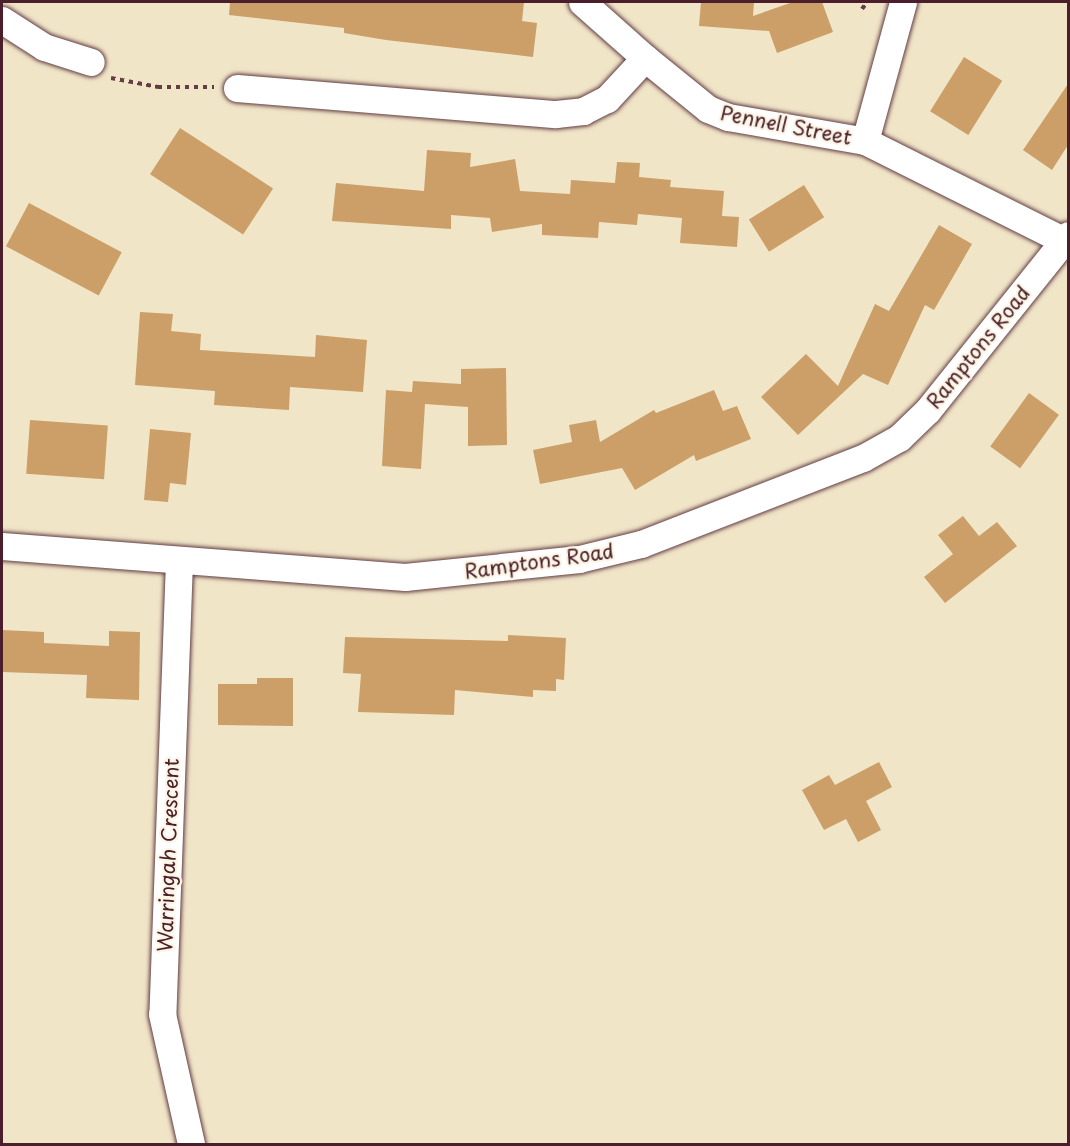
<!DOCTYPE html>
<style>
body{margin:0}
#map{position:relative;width:1070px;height:1146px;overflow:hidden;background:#f1e5c8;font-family:"Playpen Sans",sans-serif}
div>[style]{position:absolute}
.building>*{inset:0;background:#cb9f67;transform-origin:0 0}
.path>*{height:4px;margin-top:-2px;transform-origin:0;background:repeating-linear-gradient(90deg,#633d43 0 4.5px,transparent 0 9px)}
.roads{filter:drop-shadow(0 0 2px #633d43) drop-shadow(0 0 2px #633d43)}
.street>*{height:27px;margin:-13.5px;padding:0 13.5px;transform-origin:13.5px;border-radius:13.5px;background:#fff}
span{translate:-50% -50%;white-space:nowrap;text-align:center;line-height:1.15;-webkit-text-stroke:4.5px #fcf5e5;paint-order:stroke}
.street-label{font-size:20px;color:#4a1f2b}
.frame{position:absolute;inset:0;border:3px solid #4a1f2b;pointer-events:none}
</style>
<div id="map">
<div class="building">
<div style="clip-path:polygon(230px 2px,524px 2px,522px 21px,537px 23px,533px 57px,386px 40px,344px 33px,344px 28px,229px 15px)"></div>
<div style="clip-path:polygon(701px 2px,754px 2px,753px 16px,793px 2px,822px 2px,833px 32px,777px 53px,769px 31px,699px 26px)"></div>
<div style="left:964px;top:57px;width:45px;height:64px;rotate:32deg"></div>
<div style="clip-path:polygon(1068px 84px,1068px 145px,1052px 170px,1023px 150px)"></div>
<div style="left:180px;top:128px;width:111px;height:55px;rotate:33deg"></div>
<div style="clip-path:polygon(427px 150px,471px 153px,470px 167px,515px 159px,520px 191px,570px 194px,571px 180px,615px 183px,617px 162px,640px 163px,639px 177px,671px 180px,670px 187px,724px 191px,722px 216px,739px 217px,737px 247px,680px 243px,682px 218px,638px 214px,637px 225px,599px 222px,598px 238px,542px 235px,542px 224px,492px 232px,490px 218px,451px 215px,451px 229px,332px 221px,336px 183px,424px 191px)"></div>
<div style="left:804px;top:185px;width:38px;height:65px;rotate:58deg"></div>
<div style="left:29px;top:203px;width:105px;height:49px;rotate:28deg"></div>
<div style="clip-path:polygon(939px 225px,972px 244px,934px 310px,925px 305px,888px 385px,863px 374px,798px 435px,761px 397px,806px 354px,838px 386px,875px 304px,889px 311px)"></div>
<div style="clip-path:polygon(140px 312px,173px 314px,171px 331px,201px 334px,200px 350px,315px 357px,316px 335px,367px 340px,363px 392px,290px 387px,289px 410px,214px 405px,215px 391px,135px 385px)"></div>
<div style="clip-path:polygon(506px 368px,507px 445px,468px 446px,468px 407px,425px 404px,421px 469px,382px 466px,386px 390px,412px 392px,413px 381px,461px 384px,461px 369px)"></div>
<div style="clip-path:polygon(714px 390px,723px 411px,737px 406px,751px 439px,696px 461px,694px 455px,635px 490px,622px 468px,540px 484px,533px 450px,572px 442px,569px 425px,596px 420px,600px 442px,654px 410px,656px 413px)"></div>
<div style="left:1029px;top:393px;width:37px;height:66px;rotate:36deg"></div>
<div style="left:30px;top:420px;width:78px;height:54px;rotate:4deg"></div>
<div style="clip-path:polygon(150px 429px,191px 433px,186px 485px,170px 483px,168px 502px,144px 500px)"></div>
<div style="clip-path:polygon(963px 516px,979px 536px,997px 522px,1017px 546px,945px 603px,924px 577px,953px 554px,938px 535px)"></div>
<div style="clip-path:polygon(2px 630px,44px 632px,44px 643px,109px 646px,109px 631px,140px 632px,139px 700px,86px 698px,87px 675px,2px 672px)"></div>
<div style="clip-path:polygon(508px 635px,566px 638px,564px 680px,556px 679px,556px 691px,533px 690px,533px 697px,455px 690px,454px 715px,358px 712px,361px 674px,343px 673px,345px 637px,508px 641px)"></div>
<div style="clip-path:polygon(257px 678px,293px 678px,293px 726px,218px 725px,218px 684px,257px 684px)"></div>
<div style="clip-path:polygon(879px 762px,892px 787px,866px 801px,881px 830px,858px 842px,846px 819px,824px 830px,802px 790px,829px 775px,835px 785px)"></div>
</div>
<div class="path">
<div style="left:862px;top:9px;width:9px;rotate:-54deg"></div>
<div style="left:111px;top:78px;width:48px;rotate:10.8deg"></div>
<div style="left:158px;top:87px;width:56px"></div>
</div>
<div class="roads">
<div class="street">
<div style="left:582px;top:2px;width:84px;rotate:41.6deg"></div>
<div style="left:2px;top:20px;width:50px;rotate:32.7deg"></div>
<div style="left:44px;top:47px;width:49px;rotate:17.7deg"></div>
<div style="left:237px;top:88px;width:320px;rotate:4.7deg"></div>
<div style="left:556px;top:114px;width:27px;rotate:-6deg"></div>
<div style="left:583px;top:111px;width:27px;rotate:-27deg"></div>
<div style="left:607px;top:99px;width:56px;rotate:-47.2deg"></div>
<div style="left:645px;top:58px;width:81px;rotate:39deg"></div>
<div style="left:708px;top:109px;width:22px;rotate:22deg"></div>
<div style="left:728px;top:117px;width:139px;rotate:9.9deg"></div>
<div style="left:865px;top:141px;width:221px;rotate:26.6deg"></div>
<div style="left:865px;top:141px;width:144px;rotate:-74.7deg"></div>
<div style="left:2px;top:546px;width:404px;rotate:4.4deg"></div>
<div style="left:405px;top:577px;width:175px;rotate:-5.9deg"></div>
<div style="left:579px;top:559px;width:64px;rotate:-13.6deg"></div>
<div style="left:641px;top:544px;width:238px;rotate:-21.2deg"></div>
<div style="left:863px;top:458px;width:41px;rotate:-29.1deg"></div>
<div style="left:899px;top:438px;width:40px;rotate:-44deg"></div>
<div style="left:928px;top:410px;width:224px;rotate:-51.3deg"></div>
<div style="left:179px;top:561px;width:453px;rotate:92.1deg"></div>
<div style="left:162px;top:1014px;width:133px;rotate:77.4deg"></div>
</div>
</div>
<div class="street-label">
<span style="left:786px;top:125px;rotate:11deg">Pennell Street</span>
<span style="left:978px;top:347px;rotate:-51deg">Ramptons Road</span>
<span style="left:539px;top:561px;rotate:-8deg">Ramptons Road</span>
<span style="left:168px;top:855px;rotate:-88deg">Warringah Crescent</span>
</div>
<div class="frame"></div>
</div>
